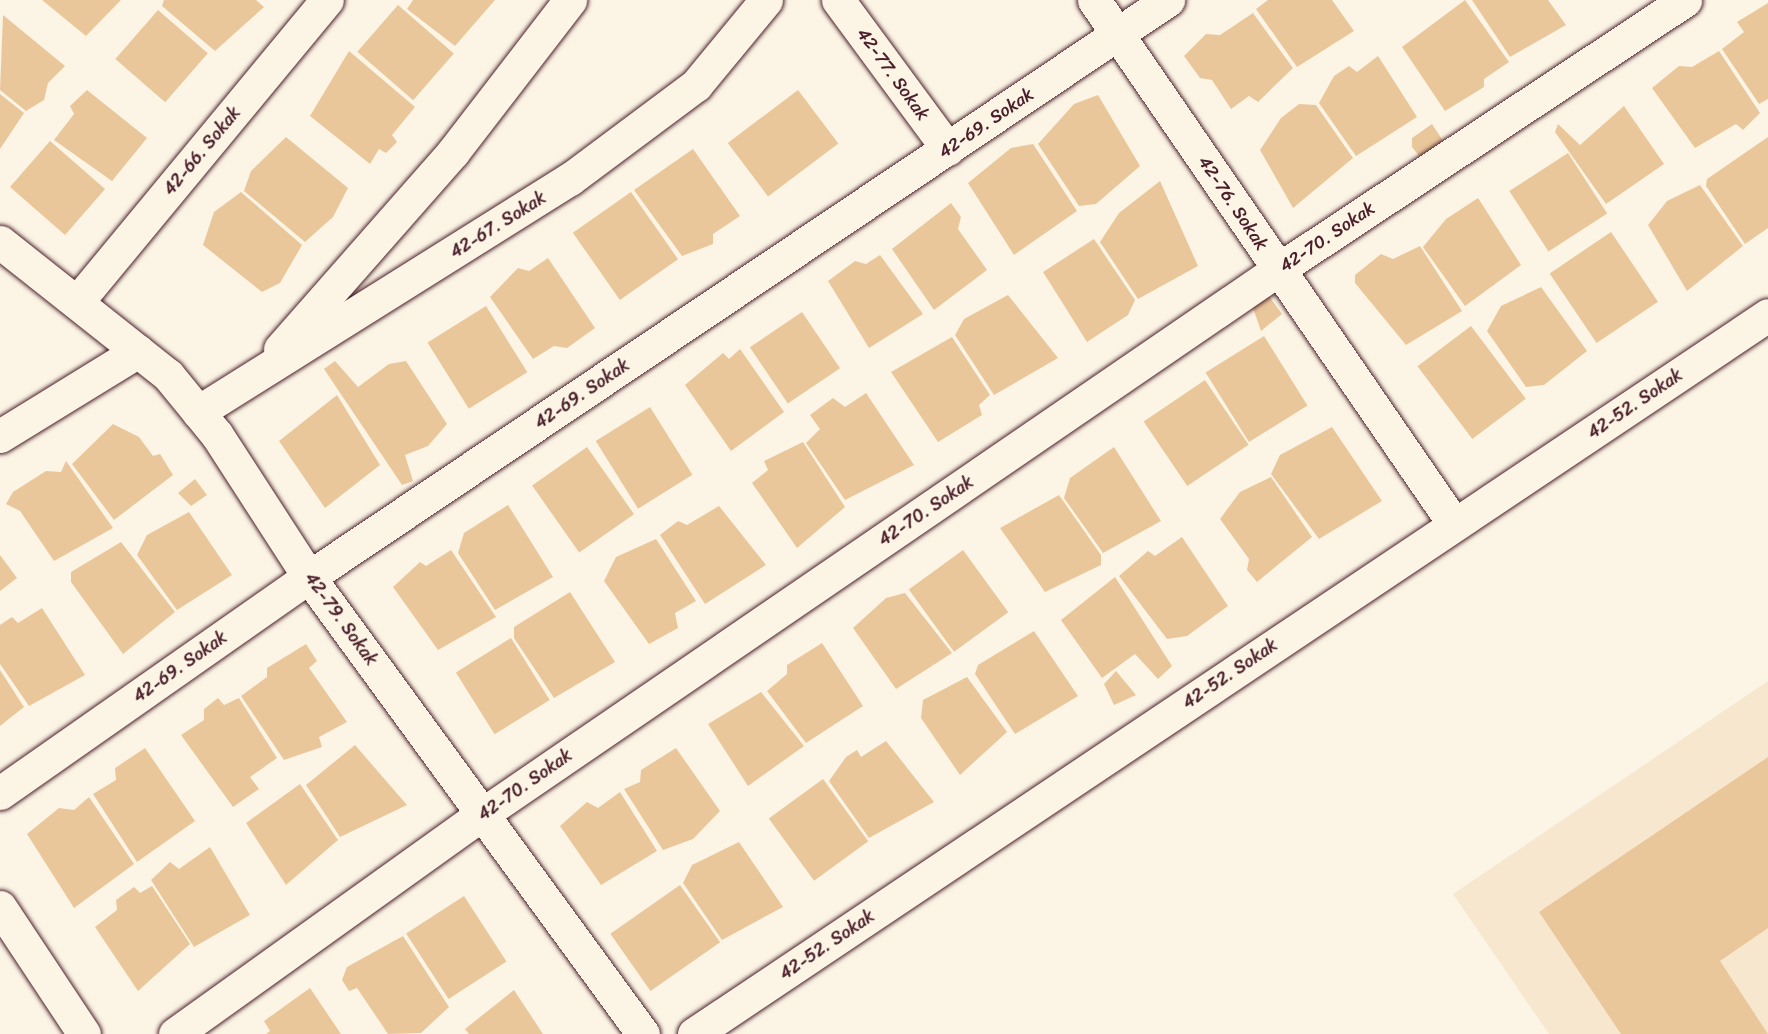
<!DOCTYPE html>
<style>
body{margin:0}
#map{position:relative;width:1768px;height:1034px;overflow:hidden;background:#fcf5e5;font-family:Sriracha,sans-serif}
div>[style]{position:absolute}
.built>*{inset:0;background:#f7e7cf}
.building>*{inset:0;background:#eac79b;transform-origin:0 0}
.roads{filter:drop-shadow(0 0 2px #4a1f2b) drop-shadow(0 0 2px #4a1f2b)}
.minor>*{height:33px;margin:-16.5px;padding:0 16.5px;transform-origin:16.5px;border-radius:16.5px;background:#fcf5e5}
span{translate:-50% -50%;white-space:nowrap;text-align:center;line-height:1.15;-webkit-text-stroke:5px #fcf5e5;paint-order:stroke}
.street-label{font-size:18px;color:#4a1f2b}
</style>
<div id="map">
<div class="built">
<div style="clip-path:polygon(1768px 681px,1768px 1034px,1549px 1034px,1453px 894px)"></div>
</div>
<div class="building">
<div style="clip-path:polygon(42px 0,121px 0,86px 36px)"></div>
<div style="clip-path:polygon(164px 0,256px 0,264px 7px,215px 51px,162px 6px)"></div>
<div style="clip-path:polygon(413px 0,495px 0,455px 46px,407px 9px)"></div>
<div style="clip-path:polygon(1268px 0,1332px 0,1354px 31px,1297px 67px,1256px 9px)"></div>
<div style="clip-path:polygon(1465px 0,1509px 62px,1484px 79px,1484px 87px,1445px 111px,1402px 47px)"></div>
<div style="clip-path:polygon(1472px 0,1548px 0,1566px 25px,1510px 57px)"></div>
<div style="clip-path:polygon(1768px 3px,1768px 99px,1759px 104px,1722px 49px,1744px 32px,1737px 22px)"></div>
<div style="left:398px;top:5px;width:74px;height:62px;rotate:41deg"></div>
<div style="left:158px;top:10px;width:66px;height:65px;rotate:41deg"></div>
<div style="clip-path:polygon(1253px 13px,1293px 68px,1258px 102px,1249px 96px,1231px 109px,1212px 80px,1200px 78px,1184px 56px,1206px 34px,1220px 35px)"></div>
<div style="clip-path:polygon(3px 15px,65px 66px,48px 83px,44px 100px,26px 111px,0 90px)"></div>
<div style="clip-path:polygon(349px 51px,415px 107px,392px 135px,397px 142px,386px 153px,379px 149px,370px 164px,310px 116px)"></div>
<div style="clip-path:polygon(1719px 51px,1760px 113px,1743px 130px,1736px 124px,1695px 148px,1652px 88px,1679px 66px,1692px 67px)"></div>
<div style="clip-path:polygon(1378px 56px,1417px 117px,1356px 156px,1319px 103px,1334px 76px,1349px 66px,1357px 72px)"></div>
<div style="clip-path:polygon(87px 90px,147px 138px,112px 181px,54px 140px,74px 114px,70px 106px)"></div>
<div style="left:798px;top:90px;width:67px;height:88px;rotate:53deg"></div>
<div style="clip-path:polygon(0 94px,24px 113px,0 149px)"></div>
<div style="clip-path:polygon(1098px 95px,1140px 166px,1096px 204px,1079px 206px,1038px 144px,1074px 104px)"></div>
<div style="clip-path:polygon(1299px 104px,1316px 105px,1353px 158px,1293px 208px,1260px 150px,1281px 118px)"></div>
<div style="clip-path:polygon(1624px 106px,1664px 164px,1606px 204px,1555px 132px,1558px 124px,1580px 145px)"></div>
<div style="clip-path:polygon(1432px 124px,1449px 150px,1428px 167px,1412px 147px,1412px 138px)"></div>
<div style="clip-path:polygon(286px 137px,348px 188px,333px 217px,305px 242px,244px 191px,251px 171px)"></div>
<div style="clip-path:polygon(1768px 137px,1768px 228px,1745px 244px,1706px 186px,1707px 179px)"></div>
<div style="left:50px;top:141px;width:73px;height:61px;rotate:41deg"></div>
<div style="clip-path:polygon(1033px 144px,1077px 211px,1014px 255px,968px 183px,1011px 148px)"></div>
<div style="clip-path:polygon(693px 149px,740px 216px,713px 234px,713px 244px,682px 256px,634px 190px)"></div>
<div style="left:1568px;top:153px;width:72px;height:70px;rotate:57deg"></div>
<div style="clip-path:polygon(1160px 181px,1198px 266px,1138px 299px,1100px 242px,1119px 213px)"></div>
<div style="clip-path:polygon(1700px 185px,1743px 246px,1687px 291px,1648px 225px,1667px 201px)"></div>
<div style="clip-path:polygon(241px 192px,302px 245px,280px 283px,262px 292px,203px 245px,214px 212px)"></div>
<div style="left:631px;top:192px;width:82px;height:71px;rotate:55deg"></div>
<div style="clip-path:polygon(1478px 198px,1521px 265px,1465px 306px,1423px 247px,1446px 219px)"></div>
<div style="clip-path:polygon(951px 203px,961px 217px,958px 229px,987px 270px,934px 310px,892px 249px)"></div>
<div style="left:1611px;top:232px;width:84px;height:74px;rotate:56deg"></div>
<div style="clip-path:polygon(1094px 239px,1135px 300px,1128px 315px,1087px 342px,1043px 272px)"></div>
<div style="clip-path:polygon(1420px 246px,1462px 311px,1406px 345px,1355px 283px,1355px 275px,1381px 254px,1393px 259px)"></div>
<div style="clip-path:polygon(880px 255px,923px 314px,869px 348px,828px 281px,855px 261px,866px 264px)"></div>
<div style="clip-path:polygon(548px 258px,595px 328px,567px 348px,554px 346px,533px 359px,490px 297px,518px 268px,529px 271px)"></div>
<div style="clip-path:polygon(1541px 287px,1587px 351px,1544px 385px,1526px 387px,1487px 331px,1501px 306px)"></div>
<div style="clip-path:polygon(1008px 295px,1058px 358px,994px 395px,955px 335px,964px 319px)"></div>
<div style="clip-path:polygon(1268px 295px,1282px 314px,1261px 331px,1252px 305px)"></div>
<div style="left:486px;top:306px;width:78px;height:69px;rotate:58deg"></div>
<div style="left:802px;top:312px;width:68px;height:63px;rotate:56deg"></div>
<div style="left:1471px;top:326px;width:91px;height:67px;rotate:53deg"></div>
<div style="left:1264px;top:336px;width:82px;height:69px;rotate:58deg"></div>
<div style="clip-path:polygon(952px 337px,990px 395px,979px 405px,982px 415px,938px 442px,891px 372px)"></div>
<div style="clip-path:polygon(740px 349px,784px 412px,731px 451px,685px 385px,723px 353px,729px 359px)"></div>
<div style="clip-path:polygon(335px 361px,358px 387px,389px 364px,406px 361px,447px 424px,428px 446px,405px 455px,413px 481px,402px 485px,324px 369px)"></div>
<div style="left:1205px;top:380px;width:78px;height:74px;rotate:56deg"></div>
<div style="clip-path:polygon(866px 393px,914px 465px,845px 500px,806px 443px,820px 429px,810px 415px,833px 398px,845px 407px)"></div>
<div style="clip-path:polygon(337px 395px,380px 465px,325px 508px,279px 441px)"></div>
<div style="left:650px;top:407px;width:80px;height:64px;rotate:58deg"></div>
<div style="clip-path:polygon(113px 424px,139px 437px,153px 456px,160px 454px,173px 475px,114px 520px,72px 464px)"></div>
<div style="clip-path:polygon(1332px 427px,1382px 501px,1319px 539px,1271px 474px,1280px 455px)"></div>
<div style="clip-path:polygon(803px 442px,845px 507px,797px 548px,752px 483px,768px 470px,764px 461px)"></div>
<div style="left:587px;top:447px;width:82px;height:67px;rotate:55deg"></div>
<div style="clip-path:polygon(1114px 447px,1161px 521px,1103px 553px,1064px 498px,1070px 478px)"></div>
<div style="clip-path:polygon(66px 461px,113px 528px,54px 561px,20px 511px,6px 504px,13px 492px,46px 471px,61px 472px)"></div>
<div style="clip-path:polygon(1271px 477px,1312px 537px,1257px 582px,1247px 570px,1249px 559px,1220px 519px,1240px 492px)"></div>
<div style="clip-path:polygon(195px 479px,207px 495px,191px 506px,178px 493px)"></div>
<div style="clip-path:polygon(1059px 495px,1101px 555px,1101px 565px,1045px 592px,1000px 528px)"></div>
<div style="clip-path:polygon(508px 505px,553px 577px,495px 610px,458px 553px,464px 533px)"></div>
<div style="clip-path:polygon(719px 506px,766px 565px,705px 604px,660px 535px,678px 521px,687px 525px)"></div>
<div style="clip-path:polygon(189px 512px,232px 575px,177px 610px,137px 555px,147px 535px)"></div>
<div style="clip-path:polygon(1182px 537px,1228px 606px,1187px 636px,1167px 639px,1119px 576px,1148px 551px,1155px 556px)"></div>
<div style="clip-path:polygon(656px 539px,696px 601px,675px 613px,678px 628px,649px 644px,604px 581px,616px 557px)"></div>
<div style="clip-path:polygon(121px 542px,175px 612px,123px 654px,71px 582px,71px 572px)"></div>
<div style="clip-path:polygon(451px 550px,496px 617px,438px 650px,393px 587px,420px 562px,426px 566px)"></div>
<div style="left:963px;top:550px;width:77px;height:67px;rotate:54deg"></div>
<div style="clip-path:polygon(0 555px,17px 578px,0 591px)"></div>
<div style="clip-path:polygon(1115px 577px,1172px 666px,1158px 679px,1135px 654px,1102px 678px,1061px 620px)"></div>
<div style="clip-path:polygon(570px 592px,615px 662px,554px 698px,514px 638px,514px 627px)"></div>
<div style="clip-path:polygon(905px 593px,952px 653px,896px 689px,853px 628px,886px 598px)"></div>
<div style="clip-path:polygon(42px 608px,85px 675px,29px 706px,0 664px,0 625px,12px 617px,18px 623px)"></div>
<div style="clip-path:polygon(1034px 631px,1078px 696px,1015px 734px,975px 674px,978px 665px)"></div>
<div style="left:511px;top:638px;width:73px;height:65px;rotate:58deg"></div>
<div style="clip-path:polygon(822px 643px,863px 706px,806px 743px,767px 691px,787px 674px,787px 665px)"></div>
<div style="clip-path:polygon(306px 644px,317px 661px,309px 668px,347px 722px,319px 737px,322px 747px,284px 760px,241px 696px,267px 677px,267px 668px)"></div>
<div style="clip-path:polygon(0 670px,24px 707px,0 726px)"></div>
<div style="clip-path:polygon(1116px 671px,1136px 695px,1114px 705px,1104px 684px)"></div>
<div style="clip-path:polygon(967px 677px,1007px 732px,960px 775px,921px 718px,923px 700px)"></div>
<div style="clip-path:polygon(761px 692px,804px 746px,748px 786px,708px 724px)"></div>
<div style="clip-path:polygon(218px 698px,224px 705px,239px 698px,277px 758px,250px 777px,259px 789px,233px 807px,181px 735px,204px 720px,204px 709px)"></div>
<div style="clip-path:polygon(886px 741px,934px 802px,869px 838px,829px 781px,846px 757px,857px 750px,861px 757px)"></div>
<div style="clip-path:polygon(355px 745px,407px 805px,340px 837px,306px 785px)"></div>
<div style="clip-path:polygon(145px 748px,195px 821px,137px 862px,93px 794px,116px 780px,115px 768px)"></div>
<div style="clip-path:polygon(676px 748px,720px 811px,693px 839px,663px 850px,624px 789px,640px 782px,641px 770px)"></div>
<div style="clip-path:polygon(1768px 757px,1768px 928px,1720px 961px,1768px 1034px,1621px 1034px,1539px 912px)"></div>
<div style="left:823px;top:779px;width:77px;height:67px;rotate:54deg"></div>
<div style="clip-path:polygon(300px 784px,338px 840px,286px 885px,246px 823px)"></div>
<div style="clip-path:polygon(620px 792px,657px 851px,601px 885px,560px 826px,587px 802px,598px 808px)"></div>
<div style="clip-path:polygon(89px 797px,134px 864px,74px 908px,27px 834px,59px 808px,74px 810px)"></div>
<div style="clip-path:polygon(739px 842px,783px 907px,722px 940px,683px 883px,692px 865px)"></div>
<div style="clip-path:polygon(210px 847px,250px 915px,194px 947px,151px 880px,170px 862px,179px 869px)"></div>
<div style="left:680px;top:885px;width:70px;height:85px;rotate:55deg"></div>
<div style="clip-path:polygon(152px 886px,190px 944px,138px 991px,95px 927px,117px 910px,116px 900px,134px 887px,140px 893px)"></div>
<div style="left:464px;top:896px;width:78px;height:69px;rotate:57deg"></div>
<div style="clip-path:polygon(403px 936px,449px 1007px,421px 1033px,388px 1034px,357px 988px,349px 991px,342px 980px,347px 967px)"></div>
<div style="clip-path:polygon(310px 988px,341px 1034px,266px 1034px,270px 1031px,264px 1021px)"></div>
<div style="clip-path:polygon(514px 990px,543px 1034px,469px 1034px,465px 1029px)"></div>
</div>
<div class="roads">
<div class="minor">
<div style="left:838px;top:0;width:185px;rotate:53.6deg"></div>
<div style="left:1094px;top:0;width:636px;rotate:55.51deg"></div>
<div style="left:0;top:242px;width:214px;rotate:38.4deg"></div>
<div style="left:168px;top:375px;width:77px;rotate:50.8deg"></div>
<div style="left:217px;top:435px;width:169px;rotate:57.1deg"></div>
<div style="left:309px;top:577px;width:566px;rotate:53.84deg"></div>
<div style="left:77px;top:302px;width:392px;rotate:-50.4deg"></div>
<div style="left:280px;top:349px;width:262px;rotate:-48.7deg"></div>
<div style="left:453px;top:152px;width:192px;rotate:-52.4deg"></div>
<div style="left:198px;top:412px;width:439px;rotate:-32.1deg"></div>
<div style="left:570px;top:179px;width:157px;rotate:-36.7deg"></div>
<div style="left:696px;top:85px;width:110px;rotate:-50.5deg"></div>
<div style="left:0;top:436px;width:162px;rotate:-31.6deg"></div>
<div style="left:0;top:793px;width:377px;rotate:-35deg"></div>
<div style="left:309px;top:577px;width:1035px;rotate:-33.89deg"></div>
<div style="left:0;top:907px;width:152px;rotate:56.5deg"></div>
<div style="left:175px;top:1034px;width:380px;rotate:-35.6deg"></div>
<div style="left:484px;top:813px;width:963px;rotate:-34.38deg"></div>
<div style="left:1279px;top:269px;width:487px;rotate:-33.5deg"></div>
<div style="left:694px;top:1034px;width:1292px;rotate:-33.8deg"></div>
</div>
</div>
<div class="street-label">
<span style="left:893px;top:74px;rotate:54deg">42-77. Sokak</span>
<span style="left:986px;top:123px;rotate:-34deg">42-69. Sokak</span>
<span style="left:202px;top:151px;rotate:-50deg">42-66. Sokak</span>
<span style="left:1233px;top:203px;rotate:56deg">42-76. Sokak</span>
<span style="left:498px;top:225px;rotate:-32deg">42-67. Sokak</span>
<span style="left:1327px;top:237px;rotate:-34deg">42-70. Sokak</span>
<span style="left:582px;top:394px;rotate:-34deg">42-69. Sokak</span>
<span style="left:1635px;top:404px;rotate:-34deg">42-52. Sokak</span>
<span style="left:926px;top:511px;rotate:-34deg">42-70. Sokak</span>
<span style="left:341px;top:619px;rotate:54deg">42-79. Sokak</span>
<span style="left:180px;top:667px;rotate:-35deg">42-69. Sokak</span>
<span style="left:1230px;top:674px;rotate:-34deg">42-52. Sokak</span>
<span style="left:525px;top:785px;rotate:-35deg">42-70. Sokak</span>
<span style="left:827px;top:945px;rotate:-34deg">42-52. Sokak</span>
</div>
</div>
